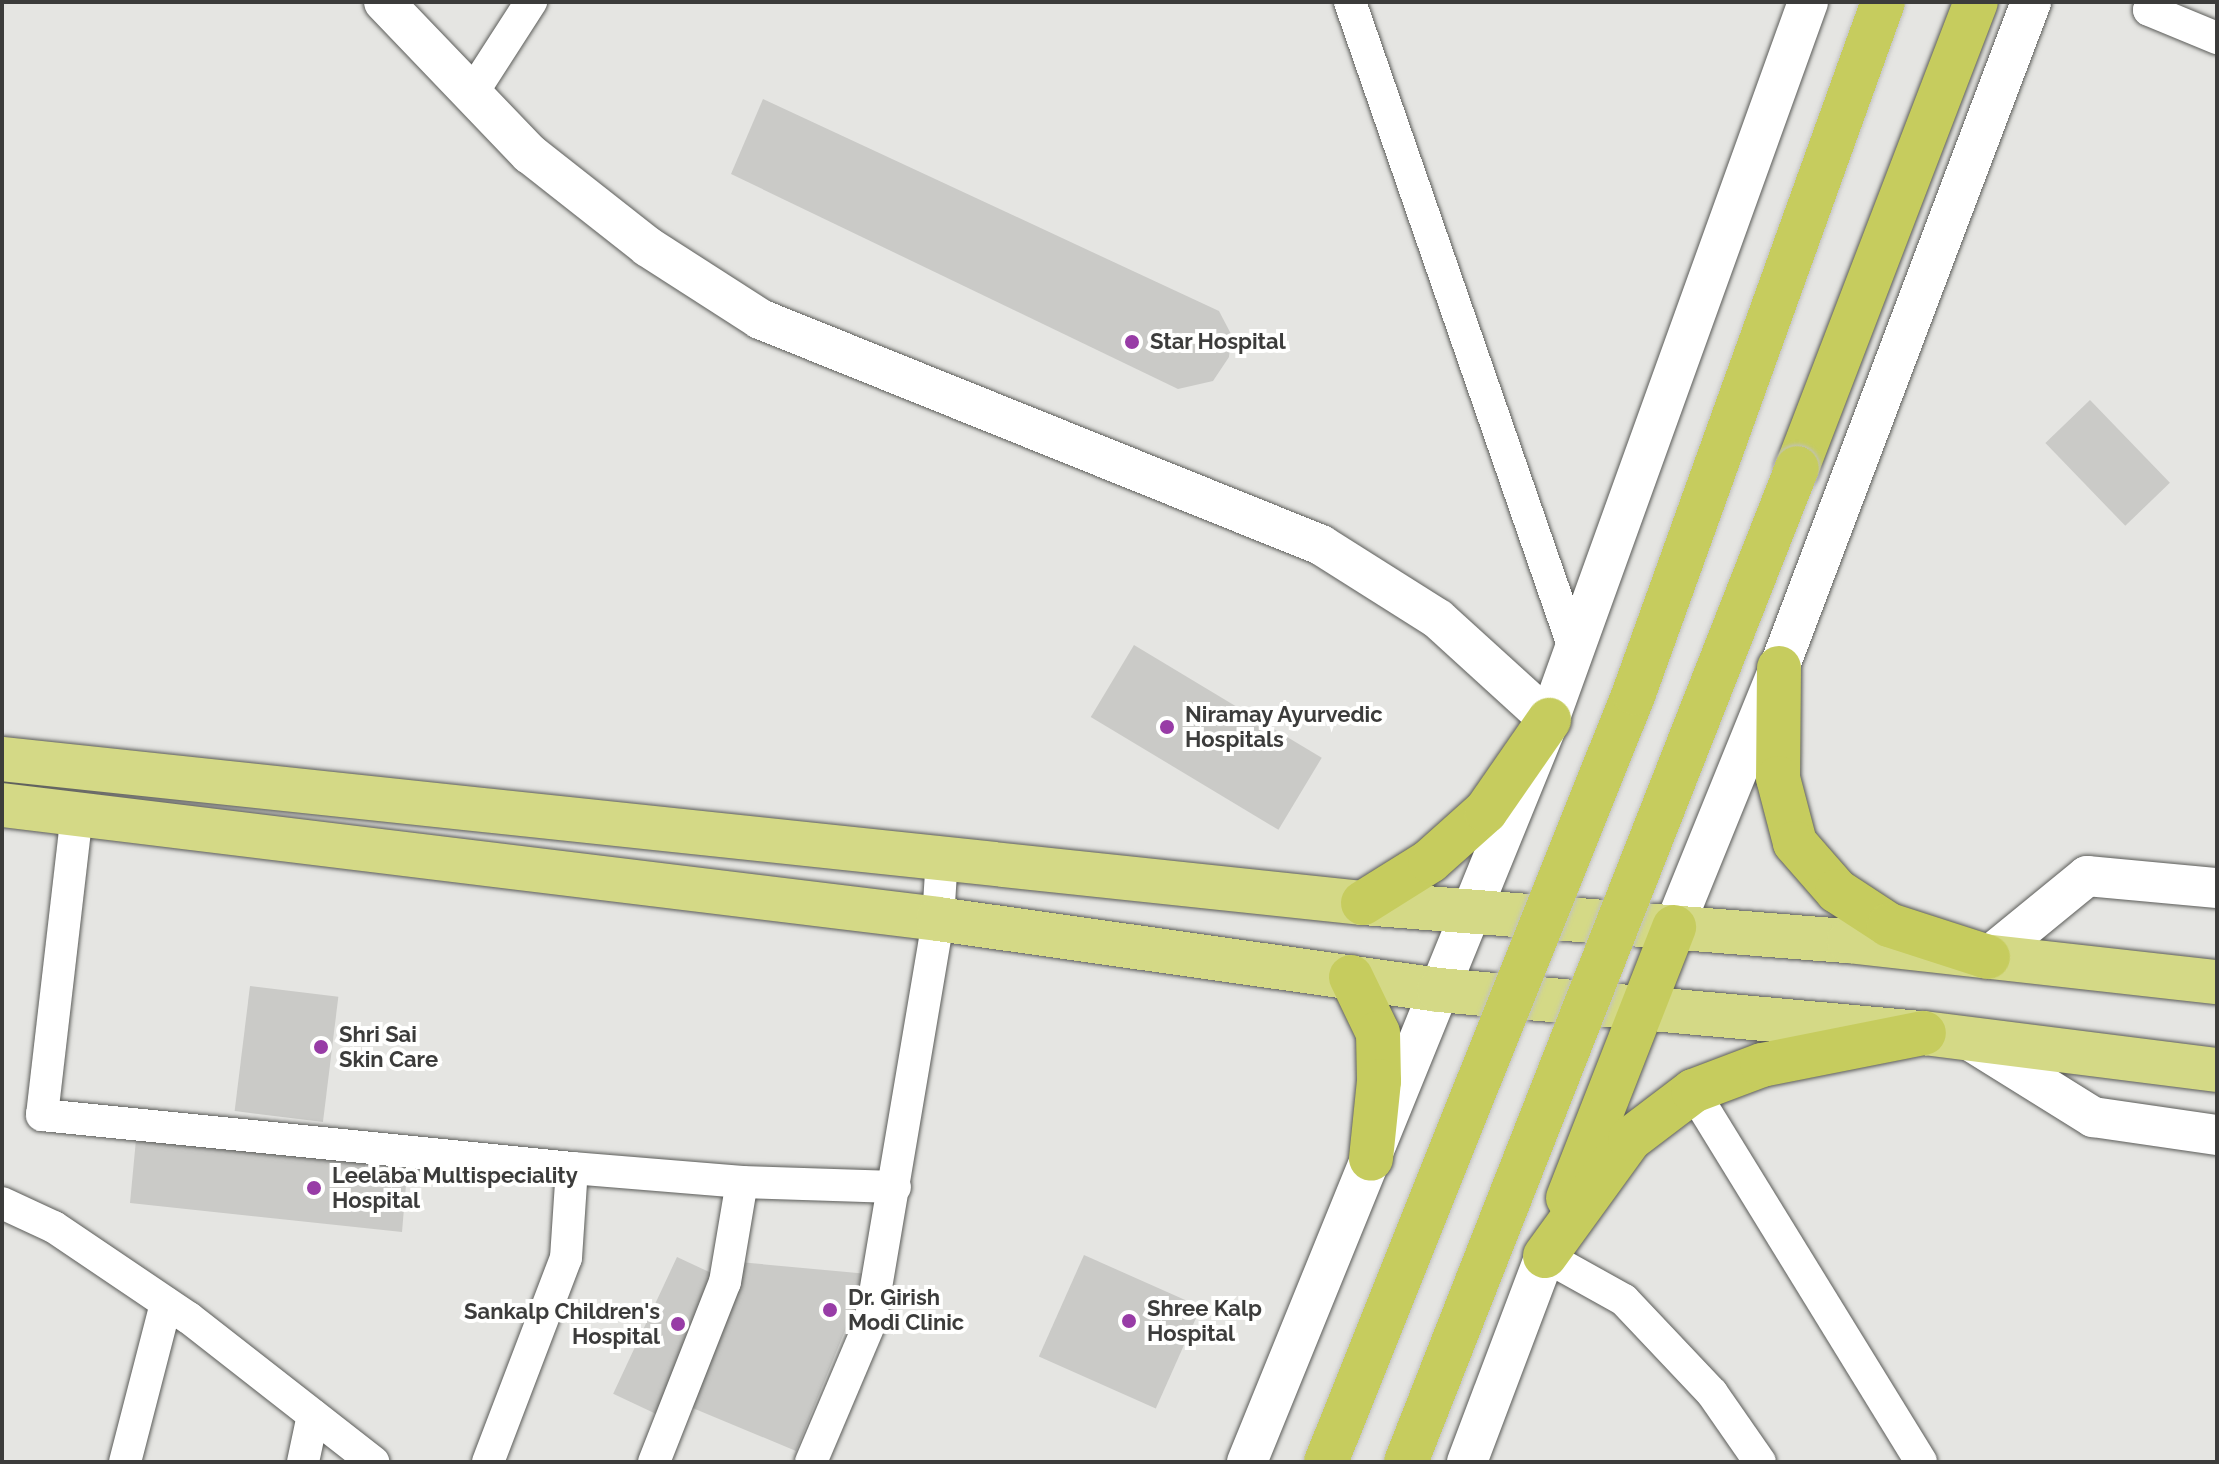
<!DOCTYPE html>
<style>
body{margin:0}
#map{position:relative;width:2219px;height:1464px;overflow:hidden;background:#e5e5e2;font-family:Raleway,sans-serif}
div>[style]{position:absolute}
.building>*{inset:0;background:#cacac7;transform-origin:0 0}
.roads{filter:drop-shadow(0 0 2px #5b5c59) drop-shadow(0 0 2px #5b5c59)}
.minor>*{height:32px;margin:-16px;padding:0 16px;transform-origin:16px;border-radius:16px;background:#fff}
.tertiary>*{height:40px;margin:-20px;padding:0 20px;transform-origin:20px;border-radius:20px;background:#fff}
.primary>*{height:44px;margin:-22px;padding:0 22px;transform-origin:22px;border-radius:22px;background:#d4d986}
.trunk>*{height:44px;margin:-22px;padding:0 22px;transform-origin:22px;border-radius:22px;background:#c6cc5e}
.bridges{filter:drop-shadow(0 0 2px #c1c1c0) drop-shadow(0 0 2px #c1c1c0)}
.trunk-bridge>*{height:44px;margin:-22px;padding:0 22px;transform-origin:22px;border-radius:22px;background:#c6cc5e}
.dots>*{width:22px;height:22px;translate:-50% -50%;box-sizing:border-box;border:4px solid #fffffe;border-radius:50%}
span{translate:-50% -50%;white-space:nowrap;text-align:center;line-height:1.15;-webkit-text-stroke:8px #fffffe;paint-order:stroke}
.poi-label{font-size:22px;color:#3c3c3b;font-weight:700}
.left{translate:0 -50%;text-align:left}
.right{translate:-100% -50%;text-align:right}
.frame{position:absolute;inset:0;border:4px solid #3c3c3b;pointer-events:none}
</style>
<div id="map">
<div class="building">
<div style="clip-path:polygon(763px 99px,1219px 311px,1231px 334px,1229px 357px,1213px 381px,1178px 389px,731px 174px)"></div>
<div style="left:2090px;top:400px;width:115px;height:62px;rotate:46deg"></div>
<div style="left:1134px;top:645px;width:219px;height:84px;rotate:31deg"></div>
<div style="left:250px;top:986px;width:89px;height:126px;rotate:7deg"></div>
<div style="clip-path:polygon(137px 1129px,367px 1154px,365px 1168px,407px 1173px,402px 1232px,130px 1203px)"></div>
<div style="left:1084px;top:1255px;width:128px;height:111px;rotate:24deg"></div>
<div style="left:677px;top:1257px;width:51px;height:151px;rotate:25deg"></div>
<div style="clip-path:polygon(739px 1262px,868px 1274px,796px 1451px,683px 1404px)"></div>
</div>
<div class="roads">
<div class="minor">
<div style="left:1350px;top:2px;width:684px;rotate:70.88deg"></div>
<div style="left:2151px;top:2px;width:8px;rotate:104deg"></div>
<div style="left:2149px;top:10px;width:74px;rotate:22.4deg"></div>
<div style="left:471px;top:95px;width:111px;rotate:-57.2deg"></div>
<div style="left:77px;top:813px;width:304px;rotate:96.6deg"></div>
<div style="left:42px;top:1115px;width:533px;rotate:5.71deg"></div>
<div style="left:572px;top:1168px;width:171px;rotate:4.7deg"></div>
<div style="left:742px;top:1182px;width:153px;rotate:1.9deg"></div>
<div style="left:1693px;top:1091px;width:435px;rotate:58.4deg"></div>
<div style="left:2px;top:1203px;width:57px;rotate:24.8deg"></div>
<div style="left:54px;top:1227px;width:163px;rotate:34deg"></div>
<div style="left:189px;top:1318px;width:234px;rotate:38deg"></div>
<div style="left:1545px;top:1256px;width:90px;rotate:29.1deg"></div>
<div style="left:1624px;top:1300px;width:128px;rotate:46.6deg"></div>
<div style="left:1712px;top:1393px;width:84px;rotate:55.2deg"></div>
<div style="left:125px;top:1462px;width:164px;rotate:-75.5deg"></div>
<div style="left:303px;top:1462px;width:48px;rotate:-78deg"></div>
<div style="left:488px;top:1462px;width:218px;rotate:-69.1deg"></div>
<div style="left:566px;top:1258px;width:90px;rotate:-86.2deg"></div>
<div style="left:654px;top:1462px;width:193px;rotate:-68.5deg"></div>
<div style="left:725px;top:1282px;width:101px;rotate:-80.4deg"></div>
<div style="left:811px;top:1462px;width:151px;rotate:-67deg"></div>
<div style="left:870px;top:1323px;width:410px;rotate:-80.4deg"></div>
<div style="left:938px;top:919px;width:62px;rotate:-86.3deg"></div>
</div>
<div class="tertiary">
<div style="left:384px;top:2px;width:211px;rotate:46.2deg"></div>
<div style="left:530px;top:154px;width:150px;rotate:38.2deg"></div>
<div style="left:648px;top:247px;width:133px;rotate:32.7deg"></div>
<div style="left:760px;top:319px;width:605px;rotate:21.94deg"></div>
<div style="left:1321px;top:545px;width:138px;rotate:32.3deg"></div>
<div style="left:1438px;top:619px;width:150px;rotate:42.3deg"></div>
<div style="left:1674px;top:927px;width:279px;rotate:-67.9deg"></div>
<div style="left:1779px;top:668px;width:712px;rotate:-69.27deg"></div>
<div style="left:1988px;top:957px;width:128px;rotate:-39.3deg"></div>
<div style="left:2087px;top:876px;width:131px;rotate:5.3deg"></div>
<div style="left:1966px;top:1038px;width:150px;rotate:31.9deg"></div>
<div style="left:2093px;top:1117px;width:125px;rotate:8.3deg"></div>
<div style="left:1247px;top:1462px;width:801px;rotate:-67.85deg"></div>
<div style="left:1549px;top:720px;width:763px;rotate:-70.16deg"></div>
<div style="left:1467px;top:1462px;width:220px;rotate:-69.3deg"></div>
</div>
<div class="primary">
<div style="left:2px;top:759px;width:1369px;rotate:6.04deg"></div>
<div style="left:1363px;top:903px;width:487px;rotate:4.5deg"></div>
<div style="left:1849px;top:941px;width:370px;rotate:6.4deg"></div>
<div style="left:2px;top:805px;width:943px;rotate:6.94deg"></div>
<div style="left:938px;top:919px;width:506px;rotate:8.07deg"></div>
<div style="left:1439px;top:990px;width:487px;rotate:5.1deg"></div>
<div style="left:1924px;top:1033px;width:295px;rotate:7.2deg"></div>
</div>
<div class="trunk">
<div style="left:1797px;top:468px;width:499px;rotate:-69deg"></div>
<div style="left:1779px;top:668px;width:110px;rotate:90.5deg"></div>
<div style="left:1778px;top:778px;width:67px;rotate:75.3deg"></div>
<div style="left:1795px;top:843px;width:64px;rotate:48.8deg"></div>
<div style="left:1837px;top:891px;width:62px;rotate:33.2deg"></div>
<div style="left:1889px;top:925px;width:104px;rotate:17.9deg"></div>
<div style="left:1363px;top:903px;width:79px;rotate:-32.1deg"></div>
<div style="left:1430px;top:861px;width:75px;rotate:-41.8deg"></div>
<div style="left:1486px;top:811px;width:111px;rotate:-55.3deg"></div>
<div style="left:1351px;top:977px;width:62px;rotate:64.3deg"></div>
<div style="left:1378px;top:1033px;width:48px;rotate:88.8deg"></div>
<div style="left:1379px;top:1081px;width:78px;rotate:95.9deg"></div>
<div style="left:1568px;top:1198px;width:291px;rotate:-68.6deg"></div>
<div style="left:1545px;top:1256px;width:145px;rotate:-54deg"></div>
<div style="left:1630px;top:1139px;width:79px;rotate:-37.3deg"></div>
<div style="left:1693px;top:1091px;width:74px;rotate:-20.6deg"></div>
<div style="left:1762px;top:1065px;width:165px;rotate:-11.2deg"></div>
</div>
</div>
<div class="bridges">
<div class="trunk-bridge">
<div style="left:1326px;top:1462px;width:828px;rotate:-68.17deg"></div>
<div style="left:1634px;top:693px;width:734px;rotate:-70.18deg"></div>
<div style="left:1406px;top:1462px;width:1068px;rotate:-68.53deg"></div>
</div>
</div>
<div class="dots">
<div style="left:1132px;top:342px;background:#983ca6"></div>
<div style="left:1167px;top:727px;background:#983ca6"></div>
<div style="left:321px;top:1047px;background:#983ca6"></div>
<div style="left:314px;top:1188px;background:#983ca6"></div>
<div style="left:830px;top:1310px;background:#983ca6"></div>
<div style="left:1129px;top:1321px;background:#983ca6"></div>
<div style="left:678px;top:1324px;background:#983ca6"></div>
</div>
<div class="poi-label">
<span class="left" style="left:1150px;top:342px">Star Hospital</span>
<span class="left" style="left:1185px;top:727px">Niramay Ayurvedic<br>Hospitals</span>
<span class="left" style="left:339px;top:1047px">Shri Sai<br>Skin Care</span>
<span class="left" style="left:332px;top:1188px">Leelaba Multispeciality<br>Hospital</span>
<span class="left" style="left:848px;top:1310px">Dr. Girish<br>Modi Clinic</span>
<span class="left" style="left:1147px;top:1321px">Shree Kalp<br>Hospital</span>
<span class="right" style="left:660px;top:1324px">Sankalp Children's<br>Hospital</span>
</div>
<div class="frame"></div>
</div>
